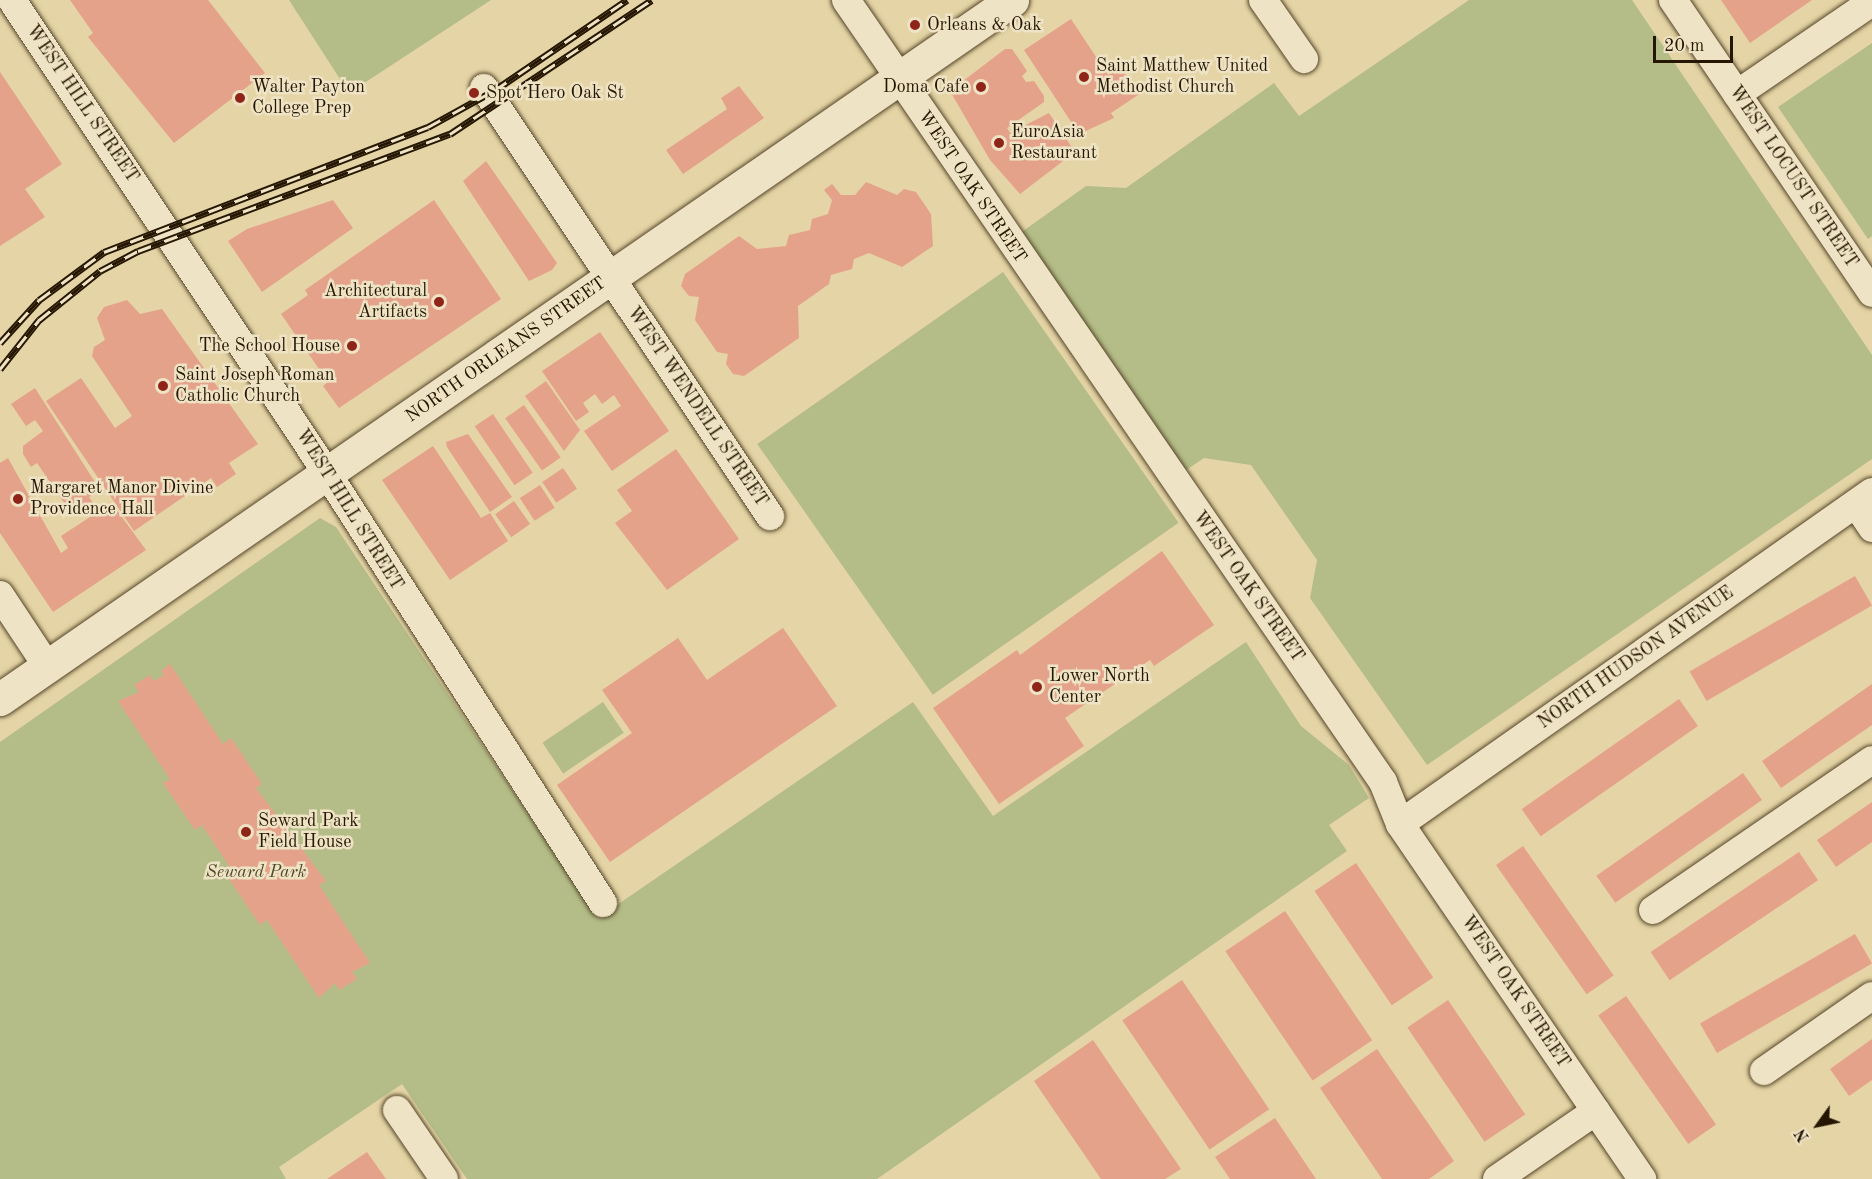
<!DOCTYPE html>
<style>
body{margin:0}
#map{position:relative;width:1872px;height:1179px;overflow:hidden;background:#e5d4a5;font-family:"Old Standard TT",serif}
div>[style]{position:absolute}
.green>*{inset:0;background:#b4bd87;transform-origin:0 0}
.building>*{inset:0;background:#e5a28b;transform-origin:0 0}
.roads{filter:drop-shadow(0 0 2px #55462a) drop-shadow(0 0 2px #55462a)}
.street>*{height:28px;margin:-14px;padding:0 14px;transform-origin:14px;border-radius:14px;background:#eee3c4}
.secondary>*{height:33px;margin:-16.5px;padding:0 16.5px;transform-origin:16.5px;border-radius:16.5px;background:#eee3c4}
.rail>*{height:7px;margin-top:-3.5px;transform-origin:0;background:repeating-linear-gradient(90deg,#eee3c4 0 14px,#251601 0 28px);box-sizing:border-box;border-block:2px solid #251601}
.dots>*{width:16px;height:16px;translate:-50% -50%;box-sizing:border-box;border:3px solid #eee3c4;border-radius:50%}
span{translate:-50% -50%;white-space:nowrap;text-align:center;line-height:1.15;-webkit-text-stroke:5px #eee3c4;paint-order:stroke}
.poi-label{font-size:18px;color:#251601}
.left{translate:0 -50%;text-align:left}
.right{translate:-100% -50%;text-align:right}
.street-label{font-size:18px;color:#251601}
.park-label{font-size:18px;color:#504829;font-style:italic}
.north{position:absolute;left:1788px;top:1095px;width:60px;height:60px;-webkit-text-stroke:4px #eee3c4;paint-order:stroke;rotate:237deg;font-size:16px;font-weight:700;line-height:24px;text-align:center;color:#251601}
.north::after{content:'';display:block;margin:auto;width:21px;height:27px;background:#251601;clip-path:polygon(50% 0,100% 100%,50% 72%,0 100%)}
.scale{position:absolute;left:1653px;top:36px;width:80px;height:27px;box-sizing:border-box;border:3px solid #251601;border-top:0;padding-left:8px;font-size:18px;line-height:21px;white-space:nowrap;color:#251601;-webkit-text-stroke:4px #eee3c4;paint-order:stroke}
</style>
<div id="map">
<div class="green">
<div style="clip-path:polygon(289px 0,491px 0,349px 93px)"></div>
<div style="clip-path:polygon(1469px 0,1632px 0,1872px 355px,1872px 459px,1427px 765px,1310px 598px,1317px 560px,1251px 465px,1204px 458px,1186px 470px,1019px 234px,1086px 186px,1126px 188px,1274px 83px,1299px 116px)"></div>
<div style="clip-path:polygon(1872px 43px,1872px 236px,1868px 239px,1778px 107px)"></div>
<div style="left:1003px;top:272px;width:306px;height:300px;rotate:55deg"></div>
<div style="clip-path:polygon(320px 518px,336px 527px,598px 918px,913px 702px,993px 816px,1246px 642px,1301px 726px,1349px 765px,1369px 798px,1329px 825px,1347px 851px,877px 1179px,467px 1179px,402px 1084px,279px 1167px,286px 1179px,0 1179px,0 742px)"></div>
<div style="left:603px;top:702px;width:37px;height:73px;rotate:56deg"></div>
</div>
<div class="building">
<div style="clip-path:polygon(70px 0,208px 0,265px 73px,174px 143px,88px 37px,93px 33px)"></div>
<div style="clip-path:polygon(1721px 0,1812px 0,1750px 43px)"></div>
<div style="clip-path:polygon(1071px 19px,1108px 75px,1119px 67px,1141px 93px,1111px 113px,1114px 118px,1079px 134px,1024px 50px)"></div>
<div style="clip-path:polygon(1005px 49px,1012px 49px,1027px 71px,1022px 76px,1026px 82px,1034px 81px,1044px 96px,1044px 102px,1007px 128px,1010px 133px,1049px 113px,1075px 152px,1020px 194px,990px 160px,950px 91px)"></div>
<div style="clip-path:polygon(0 72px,62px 164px,25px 189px,45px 217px,0 246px)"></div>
<div style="clip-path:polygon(739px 86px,764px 118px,683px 174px,666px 150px,727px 109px,721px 98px)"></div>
<div style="clip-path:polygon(486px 161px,557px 263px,552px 270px,529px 281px,463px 181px)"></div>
<div style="clip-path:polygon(866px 182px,897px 195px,904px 189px,916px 192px,931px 214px,933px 246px,902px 267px,869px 253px,854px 259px,852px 269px,831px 275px,829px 284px,798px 306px,799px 338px,744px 376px,733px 374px,726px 364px,728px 354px,717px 352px,695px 320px,699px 297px,689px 296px,681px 286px,685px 274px,739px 236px,757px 249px,786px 246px,789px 235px,810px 230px,812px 219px,828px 214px,832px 200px,824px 190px,832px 184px,841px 195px,855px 195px)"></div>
<div style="clip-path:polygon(333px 200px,353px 228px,262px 292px,228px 241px,247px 229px)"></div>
<div style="clip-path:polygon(434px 200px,501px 299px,339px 408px,323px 386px,328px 382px,281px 314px,308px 295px,305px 290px)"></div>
<div style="clip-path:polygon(127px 300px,140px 314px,162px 309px,258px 444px,229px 463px,236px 474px,217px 487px,211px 478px,134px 531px,46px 401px,81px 378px,115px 428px,132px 416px,92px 356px,94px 347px,105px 340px,97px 318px,104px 307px)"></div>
<div style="clip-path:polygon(600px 332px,669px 431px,612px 471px,584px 431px,621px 406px,614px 395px,602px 404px,595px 394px,583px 403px,589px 412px,576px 421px,542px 371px)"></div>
<div style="clip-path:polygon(546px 381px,580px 430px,564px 451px,525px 396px)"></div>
<div style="clip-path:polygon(35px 388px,100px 490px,89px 497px,98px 510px,111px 502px,146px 550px,53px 612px,0 533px,0 463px,8px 458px,61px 553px,68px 548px,61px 536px,90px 517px,81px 503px,69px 510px,37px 463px,31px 467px,23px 454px,23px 446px,43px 431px,35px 420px,26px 426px,11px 404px)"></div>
<div style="left:524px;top:405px;width:64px;height:23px;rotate:55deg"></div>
<div style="left:493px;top:414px;width:71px;height:22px;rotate:56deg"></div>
<div style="clip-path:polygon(468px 434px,512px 497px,490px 512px,447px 447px,446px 442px)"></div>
<div style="clip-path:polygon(433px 446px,481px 518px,490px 513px,508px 541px,450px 580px,382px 480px)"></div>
<div style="clip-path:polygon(676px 449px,739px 539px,667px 590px,615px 523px,632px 511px,617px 490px)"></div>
<div style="left:563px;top:468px;width:25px;height:25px;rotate:56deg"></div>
<div style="left:540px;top:485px;width:27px;height:24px;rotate:57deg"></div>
<div style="left:514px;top:501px;width:28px;height:23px;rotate:55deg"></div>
<div style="clip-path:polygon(1162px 551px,1214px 625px,1154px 666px,1150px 660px,1065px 718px,1084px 746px,999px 804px,933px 708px,1017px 650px,1020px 655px)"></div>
<div style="left:1855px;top:576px;width:34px;height:191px;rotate:60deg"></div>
<div style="clip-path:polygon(783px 628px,837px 706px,610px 862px,557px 785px,632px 733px,602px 690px,678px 638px,707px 680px)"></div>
<div style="clip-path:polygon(170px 664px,223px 744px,231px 738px,262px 784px,256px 788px,326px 881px,319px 885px,370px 963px,352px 972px,357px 979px,339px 990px,335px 983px,319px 998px,267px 920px,260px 925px,229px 879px,235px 875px,202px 825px,195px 830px,163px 783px,170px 779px,118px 701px,139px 692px,134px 685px,150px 675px,154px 681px,164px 675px,161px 671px)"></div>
<div style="clip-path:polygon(1872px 684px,1872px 725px,1781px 788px,1762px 761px)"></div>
<div style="left:1679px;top:699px;width:33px;height:192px;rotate:55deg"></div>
<div style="left:1743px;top:773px;width:33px;height:179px;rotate:55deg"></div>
<div style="clip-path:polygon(1872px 802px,1872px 842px,1836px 867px,1817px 840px)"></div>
<div style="left:1523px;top:846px;width:158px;height:33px;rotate:55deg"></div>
<div style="left:1799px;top:852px;width:34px;height:179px;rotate:56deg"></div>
<div style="left:1356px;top:863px;width:138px;height:50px;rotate:56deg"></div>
<div style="left:1285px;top:911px;width:156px;height:72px;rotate:56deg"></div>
<div style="left:1855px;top:934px;width:34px;height:179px;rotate:60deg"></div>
<div style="left:1182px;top:980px;width:156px;height:72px;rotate:56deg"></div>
<div style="left:1626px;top:996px;width:157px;height:34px;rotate:55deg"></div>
<div style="left:1448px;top:1000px;width:138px;height:49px;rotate:56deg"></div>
<div style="clip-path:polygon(1872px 1039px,1872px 1080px,1849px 1096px,1830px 1069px)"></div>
<div style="clip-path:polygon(1093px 1040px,1181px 1169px,1165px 1179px,1101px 1179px,1034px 1081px)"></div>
<div style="clip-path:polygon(1377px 1049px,1454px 1161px,1429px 1179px,1382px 1179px,1320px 1088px)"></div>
<div style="clip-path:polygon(1275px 1118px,1316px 1179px,1230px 1179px,1215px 1157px)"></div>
<div style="clip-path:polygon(367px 1152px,386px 1179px,327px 1179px)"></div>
</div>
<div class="roads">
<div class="street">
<div style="left:12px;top:0;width:568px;rotate:56.34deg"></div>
<div style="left:327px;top:473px;width:511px;rotate:57.31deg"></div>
<div style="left:846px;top:0;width:949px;rotate:55.52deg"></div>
<div style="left:1383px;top:782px;width:45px;rotate:68deg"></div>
<div style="left:1400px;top:824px;width:430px;rotate:55.7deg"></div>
<div style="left:1263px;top:0;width:72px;rotate:55.2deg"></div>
<div style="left:1673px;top:0;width:354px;rotate:55.8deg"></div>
<div style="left:484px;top:88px;width:515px;rotate:56.25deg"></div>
<div style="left:1737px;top:94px;width:163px;rotate:-34.3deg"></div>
<div style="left:1856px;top:504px;width:29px;rotate:56deg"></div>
<div style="left:0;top:595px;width:85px;rotate:56.5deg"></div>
<div style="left:1400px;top:824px;width:577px;rotate:-35.12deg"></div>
<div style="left:1653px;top:910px;width:265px;rotate:-34.4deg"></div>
<div style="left:1764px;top:1071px;width:131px;rotate:-34.8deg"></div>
<div style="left:397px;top:1110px;width:83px;rotate:55.7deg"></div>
<div style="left:1497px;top:1179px;width:120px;rotate:-34.5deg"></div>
</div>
<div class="secondary">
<div style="left:0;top:699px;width:1230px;rotate:-34.63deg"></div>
</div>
</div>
<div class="rail">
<div style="left:0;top:343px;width:58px;rotate:-47.8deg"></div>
<div style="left:39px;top:300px;width:81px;rotate:-36.4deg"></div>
<div style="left:104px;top:252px;width:347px;rotate:-21.1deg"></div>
<div style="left:428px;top:127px;width:77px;rotate:-28.9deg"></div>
<div style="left:495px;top:90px;width:160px;rotate:-34.3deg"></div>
<div style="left:0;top:369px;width:63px;rotate:-51.5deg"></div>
<div style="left:39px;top:320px;width:78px;rotate:-38.8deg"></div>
<div style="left:100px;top:271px;width:43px;rotate:-27.8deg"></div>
<div style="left:138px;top:251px;width:333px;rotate:-20.6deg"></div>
<div style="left:450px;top:134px;width:242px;rotate:-33.6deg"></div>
</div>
<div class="dots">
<div style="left:915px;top:25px;background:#8f2418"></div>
<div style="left:1084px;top:77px;background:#8f2418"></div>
<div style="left:981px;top:87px;background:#8f2418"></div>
<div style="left:474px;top:93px;background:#8f2418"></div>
<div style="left:240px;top:98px;background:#8f2418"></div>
<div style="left:999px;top:143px;background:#8f2418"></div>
<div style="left:439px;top:302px;background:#8f2418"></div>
<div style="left:352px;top:346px;background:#8f2418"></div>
<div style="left:163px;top:386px;background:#8f2418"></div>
<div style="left:18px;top:499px;background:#8f2418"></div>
<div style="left:1037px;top:687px;background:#8f2418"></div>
<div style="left:246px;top:832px;background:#8f2418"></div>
</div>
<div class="poi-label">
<span class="left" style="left:927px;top:25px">Orleans &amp; Oak</span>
<span class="left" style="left:1096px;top:77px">Saint Matthew United<br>Methodist Church</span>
<span class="right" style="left:969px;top:87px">Doma Cafe</span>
<span class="left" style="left:252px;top:98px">Walter Payton<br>College Prep</span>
<span class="left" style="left:486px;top:93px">Spot Hero Oak St</span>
<span class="left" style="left:1011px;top:143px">EuroAsia<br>Restaurant</span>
<span class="right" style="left:427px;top:302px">Architectural<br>Artifacts</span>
<span class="right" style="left:340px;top:346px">The School House</span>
<span class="left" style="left:175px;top:386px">Saint Joseph Roman<br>Catholic Church</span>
<span class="left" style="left:30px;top:499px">Margaret Manor Divine<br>Providence Hall</span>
<span class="left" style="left:1049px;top:687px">Lower North<br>Center</span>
<span class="left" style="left:258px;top:832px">Seward Park<br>Field House</span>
</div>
<div class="street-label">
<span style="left:82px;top:104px;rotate:56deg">WEST HILL STREET</span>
<span style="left:1793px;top:177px;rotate:56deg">WEST LOCUST STREET</span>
<span style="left:972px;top:187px;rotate:56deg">WEST OAK STREET</span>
<span style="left:506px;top:350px;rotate:-35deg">NORTH ORLEANS STREET</span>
<span style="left:697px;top:407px;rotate:56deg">WEST WENDELL STREET</span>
<span style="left:349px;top:510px;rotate:58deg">WEST HILL STREET</span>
<span style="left:1248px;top:587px;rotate:55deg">WEST OAK STREET</span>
<span style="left:1636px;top:658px;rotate:-35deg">NORTH HUDSON AVENUE</span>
<span style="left:1515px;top:992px;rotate:56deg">WEST OAK STREET</span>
</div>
<div class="park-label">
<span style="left:256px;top:872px">Seward Park</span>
</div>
<div class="north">N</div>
<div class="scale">20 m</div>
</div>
